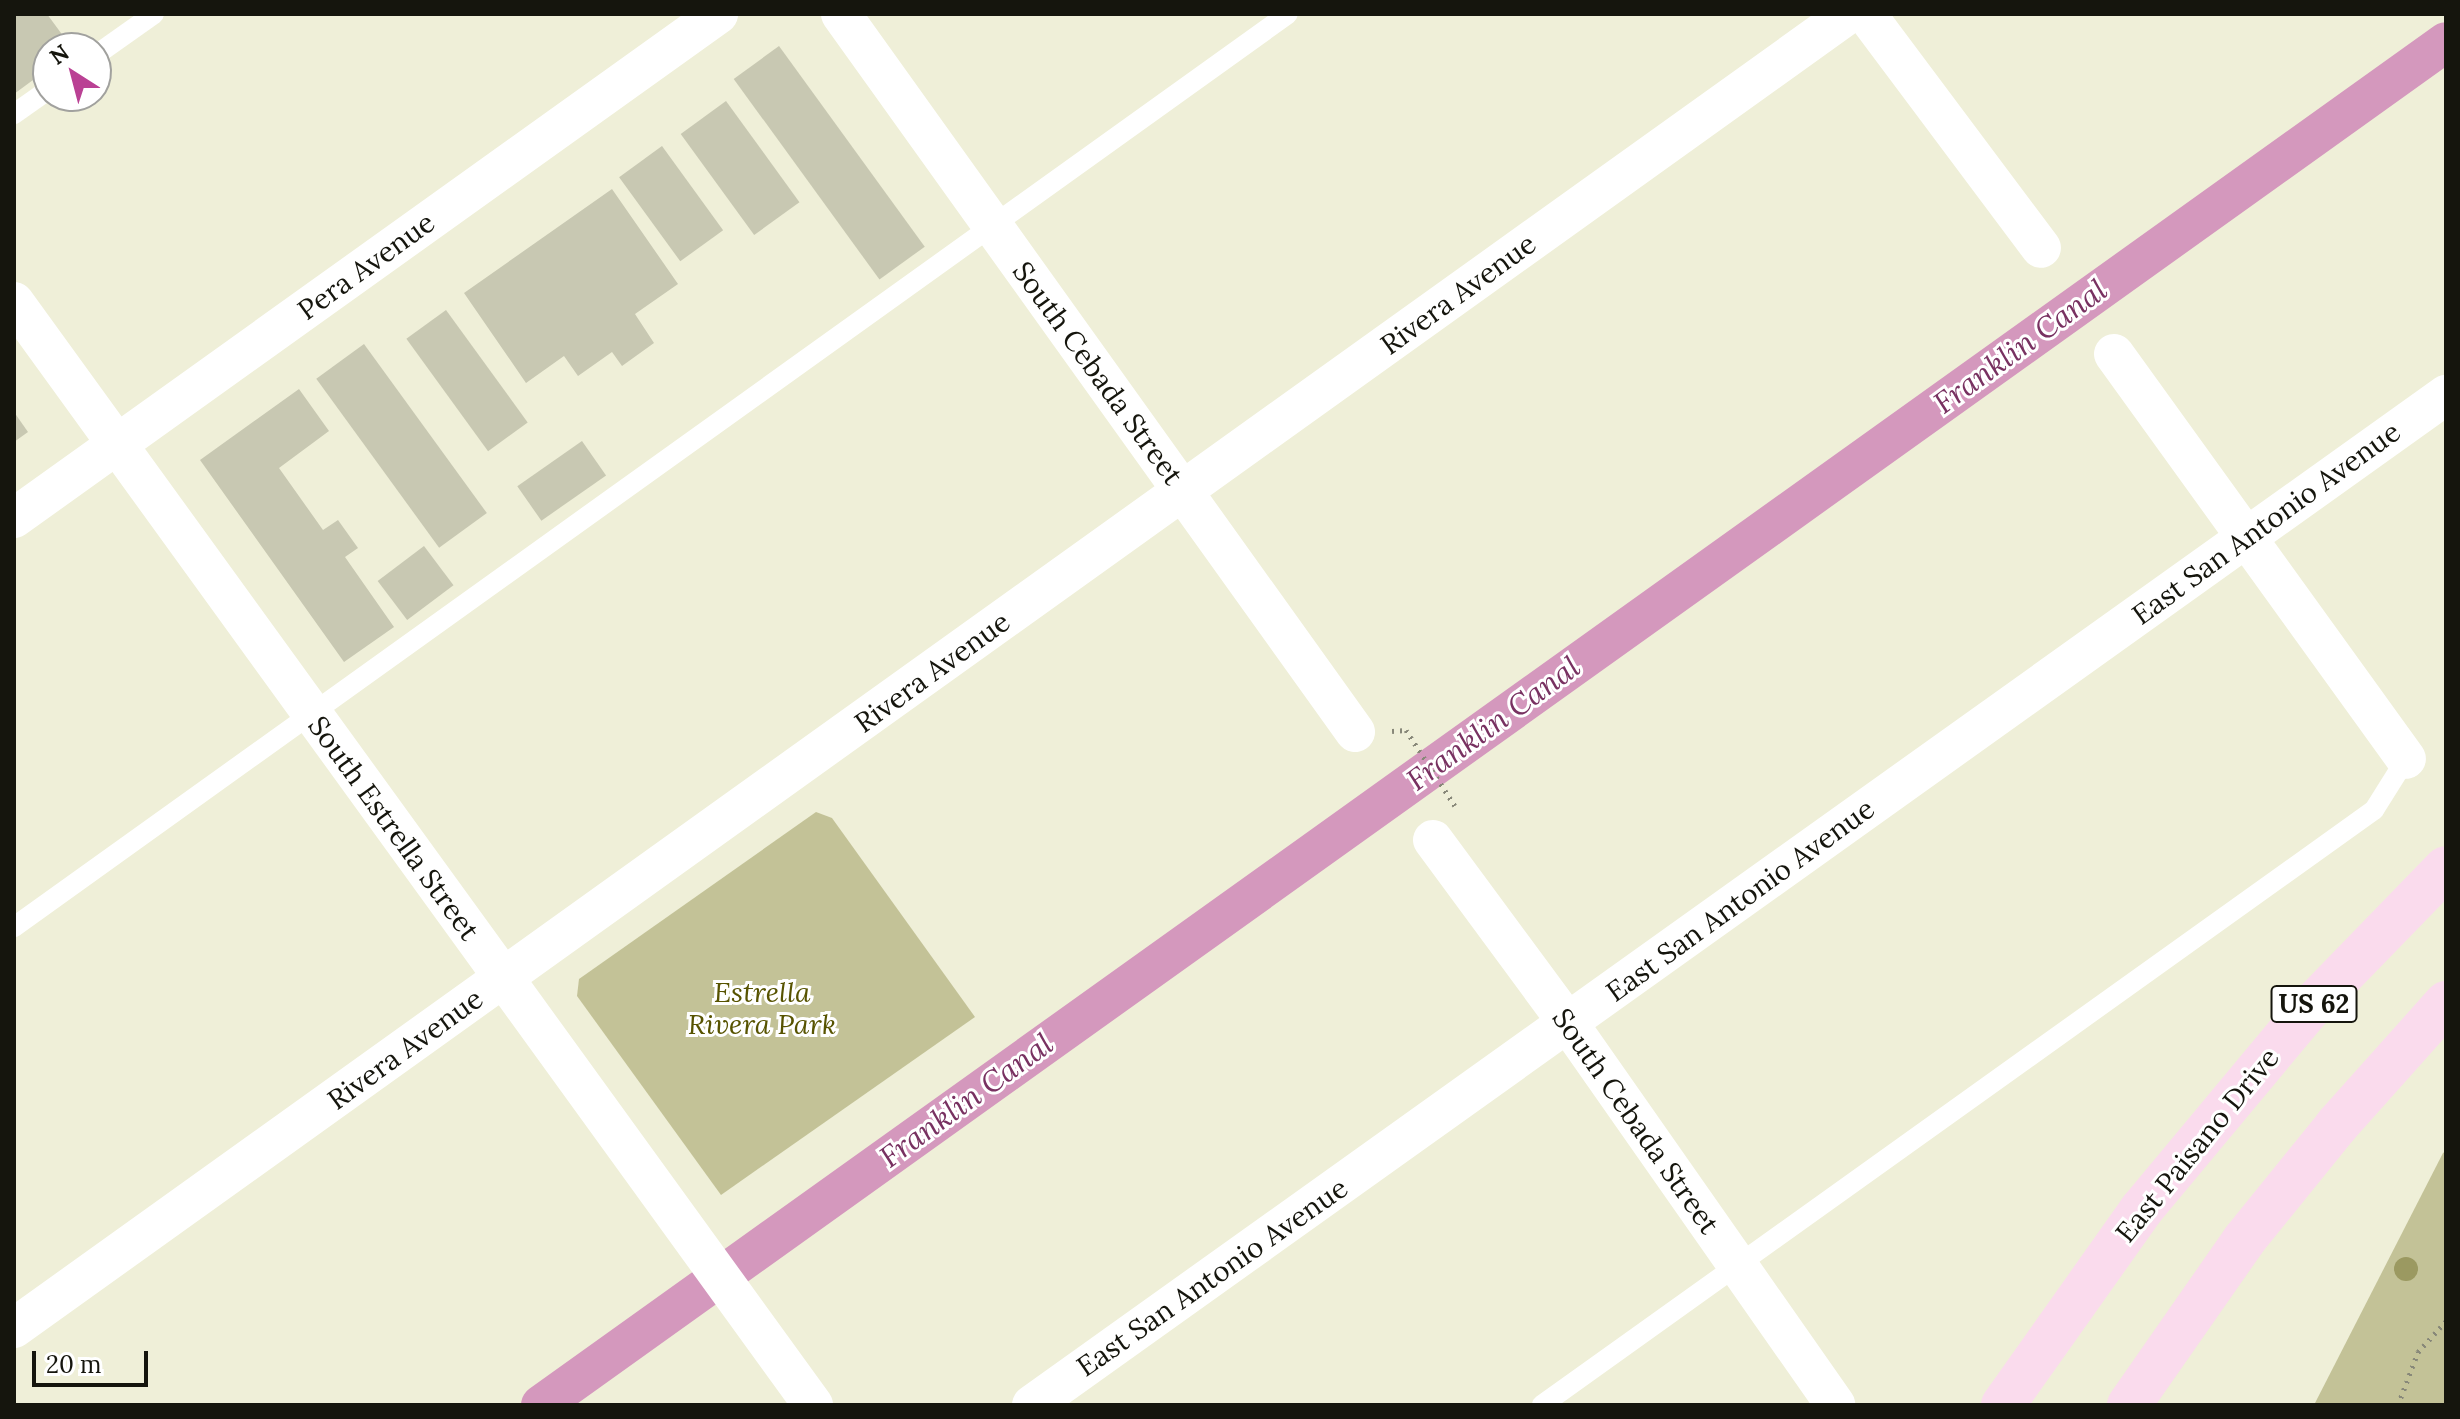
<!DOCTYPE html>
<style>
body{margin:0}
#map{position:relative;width:2460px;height:1419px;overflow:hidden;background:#efefd8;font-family:Lora,serif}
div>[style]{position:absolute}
.green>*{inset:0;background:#c3c297}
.canal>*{height:40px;margin:-20px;padding:0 20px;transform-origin:20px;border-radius:20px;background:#d498bd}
.building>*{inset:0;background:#c8c8b2;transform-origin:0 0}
.path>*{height:5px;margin-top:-2.5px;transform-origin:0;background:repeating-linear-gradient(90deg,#888879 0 2px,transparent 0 8px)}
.service>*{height:20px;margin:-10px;padding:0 10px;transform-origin:10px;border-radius:10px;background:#fff}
.minor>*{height:40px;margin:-20px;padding:0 20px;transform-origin:20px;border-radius:20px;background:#fff}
.primary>*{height:44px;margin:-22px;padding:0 22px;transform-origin:22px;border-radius:22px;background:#fadbed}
.trees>*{width:24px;height:24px;margin:-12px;border-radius:50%;background:#9b9961}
span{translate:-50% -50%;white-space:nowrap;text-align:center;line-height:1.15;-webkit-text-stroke:6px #fff;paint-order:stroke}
.shield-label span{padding:2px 6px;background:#fff;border:2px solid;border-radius:6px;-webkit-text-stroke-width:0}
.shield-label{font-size:26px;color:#15150d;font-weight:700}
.street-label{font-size:28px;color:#15150d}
.park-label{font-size:28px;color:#575300;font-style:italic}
.water-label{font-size:30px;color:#783161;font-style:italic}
.frame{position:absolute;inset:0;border:16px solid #15150d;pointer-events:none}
.north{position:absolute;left:32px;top:32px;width:80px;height:80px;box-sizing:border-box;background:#fff;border:2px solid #a1a19e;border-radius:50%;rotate:324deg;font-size:22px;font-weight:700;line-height:32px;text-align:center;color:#15150d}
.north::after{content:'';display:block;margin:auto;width:28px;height:36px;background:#ba4194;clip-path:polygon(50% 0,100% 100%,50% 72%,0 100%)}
.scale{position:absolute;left:32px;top:1351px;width:116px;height:36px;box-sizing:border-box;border:4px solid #15150d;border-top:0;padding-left:10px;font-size:24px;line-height:28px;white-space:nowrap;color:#15150d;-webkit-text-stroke:6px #fff;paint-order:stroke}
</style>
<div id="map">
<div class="green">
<div style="clip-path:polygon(816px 812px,832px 818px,975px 1017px,721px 1195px,577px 996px,579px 979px)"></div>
<div style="clip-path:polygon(2446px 1151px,2446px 1405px,2314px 1405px,2443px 1153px)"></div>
</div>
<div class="canal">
<div style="left:541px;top:1405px;width:2342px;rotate:-35.58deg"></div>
</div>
<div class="building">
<div style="clip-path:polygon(14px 14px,47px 14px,72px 48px,48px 48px,48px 69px,14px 94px)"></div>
<div style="left:779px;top:46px;width:248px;height:56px;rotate:54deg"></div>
<div style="left:726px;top:101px;width:125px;height:56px;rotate:54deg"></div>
<div style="left:662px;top:146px;width:104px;height:53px;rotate:54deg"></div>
<div style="clip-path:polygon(612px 189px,678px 284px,635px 314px,654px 343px,622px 366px,612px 352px,578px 376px,564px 356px,526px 383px,464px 293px)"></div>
<div style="left:446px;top:310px;width:139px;height:49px;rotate:54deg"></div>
<div style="left:364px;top:344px;width:209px;height:59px;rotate:54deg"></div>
<div style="clip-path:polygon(299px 389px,329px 431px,279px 468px,323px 530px,338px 520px,358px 548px,345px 557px,394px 627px,344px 662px,200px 460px)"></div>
<div style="clip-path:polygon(14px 412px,28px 432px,14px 442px)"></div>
<div style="left:582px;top:441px;width:42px;height:79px;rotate:55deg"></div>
<div style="left:424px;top:546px;width:49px;height:58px;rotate:53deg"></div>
</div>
<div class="path">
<div style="left:1392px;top:731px;width:14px;rotate:-4deg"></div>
<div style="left:1406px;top:730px;width:90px;rotate:57.2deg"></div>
<div style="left:2398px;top:1405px;width:57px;rotate:-69.3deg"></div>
<div style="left:2418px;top:1352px;width:42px;rotate:-47.9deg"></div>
</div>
<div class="service">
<div style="left:96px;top:55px;width:71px;rotate:-35.3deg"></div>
<div style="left:14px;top:114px;width:42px;rotate:-35.2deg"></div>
<div style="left:14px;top:927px;width:1567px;rotate:-35.63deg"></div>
<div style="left:1542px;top:1405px;width:1023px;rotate:-35.57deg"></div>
<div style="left:2374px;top:810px;width:60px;rotate:-57.9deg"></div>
</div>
<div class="minor">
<div style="left:841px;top:14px;width:883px;rotate:54.4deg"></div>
<div style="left:1866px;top:14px;width:292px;rotate:53.2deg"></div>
<div style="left:14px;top:302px;width:1362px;rotate:54.08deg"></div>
<div style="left:2114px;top:354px;width:499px;rotate:54.2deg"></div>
<div style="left:14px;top:518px;width:866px;rotate:-35.6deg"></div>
<div style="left:1433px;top:840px;width:227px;rotate:53.6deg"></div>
<div style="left:1568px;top:1023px;width:466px;rotate:55deg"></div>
<div style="left:14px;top:1328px;width:2256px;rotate:-35.62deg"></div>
<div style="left:1032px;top:1405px;width:1738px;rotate:-35.54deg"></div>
</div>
<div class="primary">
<div style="left:2003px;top:1405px;width:239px;rotate:-54.7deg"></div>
<div style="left:2141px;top:1210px;width:256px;rotate:-50.2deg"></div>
<div style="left:2305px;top:1013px;width:202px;rotate:-45.8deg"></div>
<div style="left:2129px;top:1405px;width:201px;rotate:-55.1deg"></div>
<div style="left:2244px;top:1240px;width:148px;rotate:-51deg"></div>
<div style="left:2337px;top:1125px;width:164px;rotate:-48.2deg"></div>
</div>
<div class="trees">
<div style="left:2406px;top:1269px"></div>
</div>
<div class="shield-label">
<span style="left:2314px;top:1004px">US 62</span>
</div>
<div class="street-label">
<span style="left:366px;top:266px;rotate:-36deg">Pera Avenue</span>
<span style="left:1458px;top:294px;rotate:-36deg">Rivera Avenue</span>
<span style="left:1098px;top:373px;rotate:54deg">South Cebada Street</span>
<span style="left:2266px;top:523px;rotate:-36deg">East San Antonio Avenue</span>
<span style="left:932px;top:672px;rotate:-36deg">Rivera Avenue</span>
<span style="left:394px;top:828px;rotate:54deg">South Estrella Street</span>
<span style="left:1740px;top:900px;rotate:-36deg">East San Antonio Avenue</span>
<span style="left:405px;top:1049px;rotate:-36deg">Rivera Avenue</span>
<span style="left:1636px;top:1121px;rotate:55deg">South Cebada Street</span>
<span style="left:2197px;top:1145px;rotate:-51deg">East Paisano Drive</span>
<span style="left:1212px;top:1277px;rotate:-35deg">East San Antonio Avenue</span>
</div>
<div class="park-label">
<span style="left:762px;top:1008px">Estrella<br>Rivera Park</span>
</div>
<div class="water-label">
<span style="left:2020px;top:346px;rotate:-36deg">Franklin Canal</span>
<span style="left:1493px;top:723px;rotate:-36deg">Franklin Canal</span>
<span style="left:966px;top:1100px;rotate:-36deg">Franklin Canal</span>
</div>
<div class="frame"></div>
<div class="north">N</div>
<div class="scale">20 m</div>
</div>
